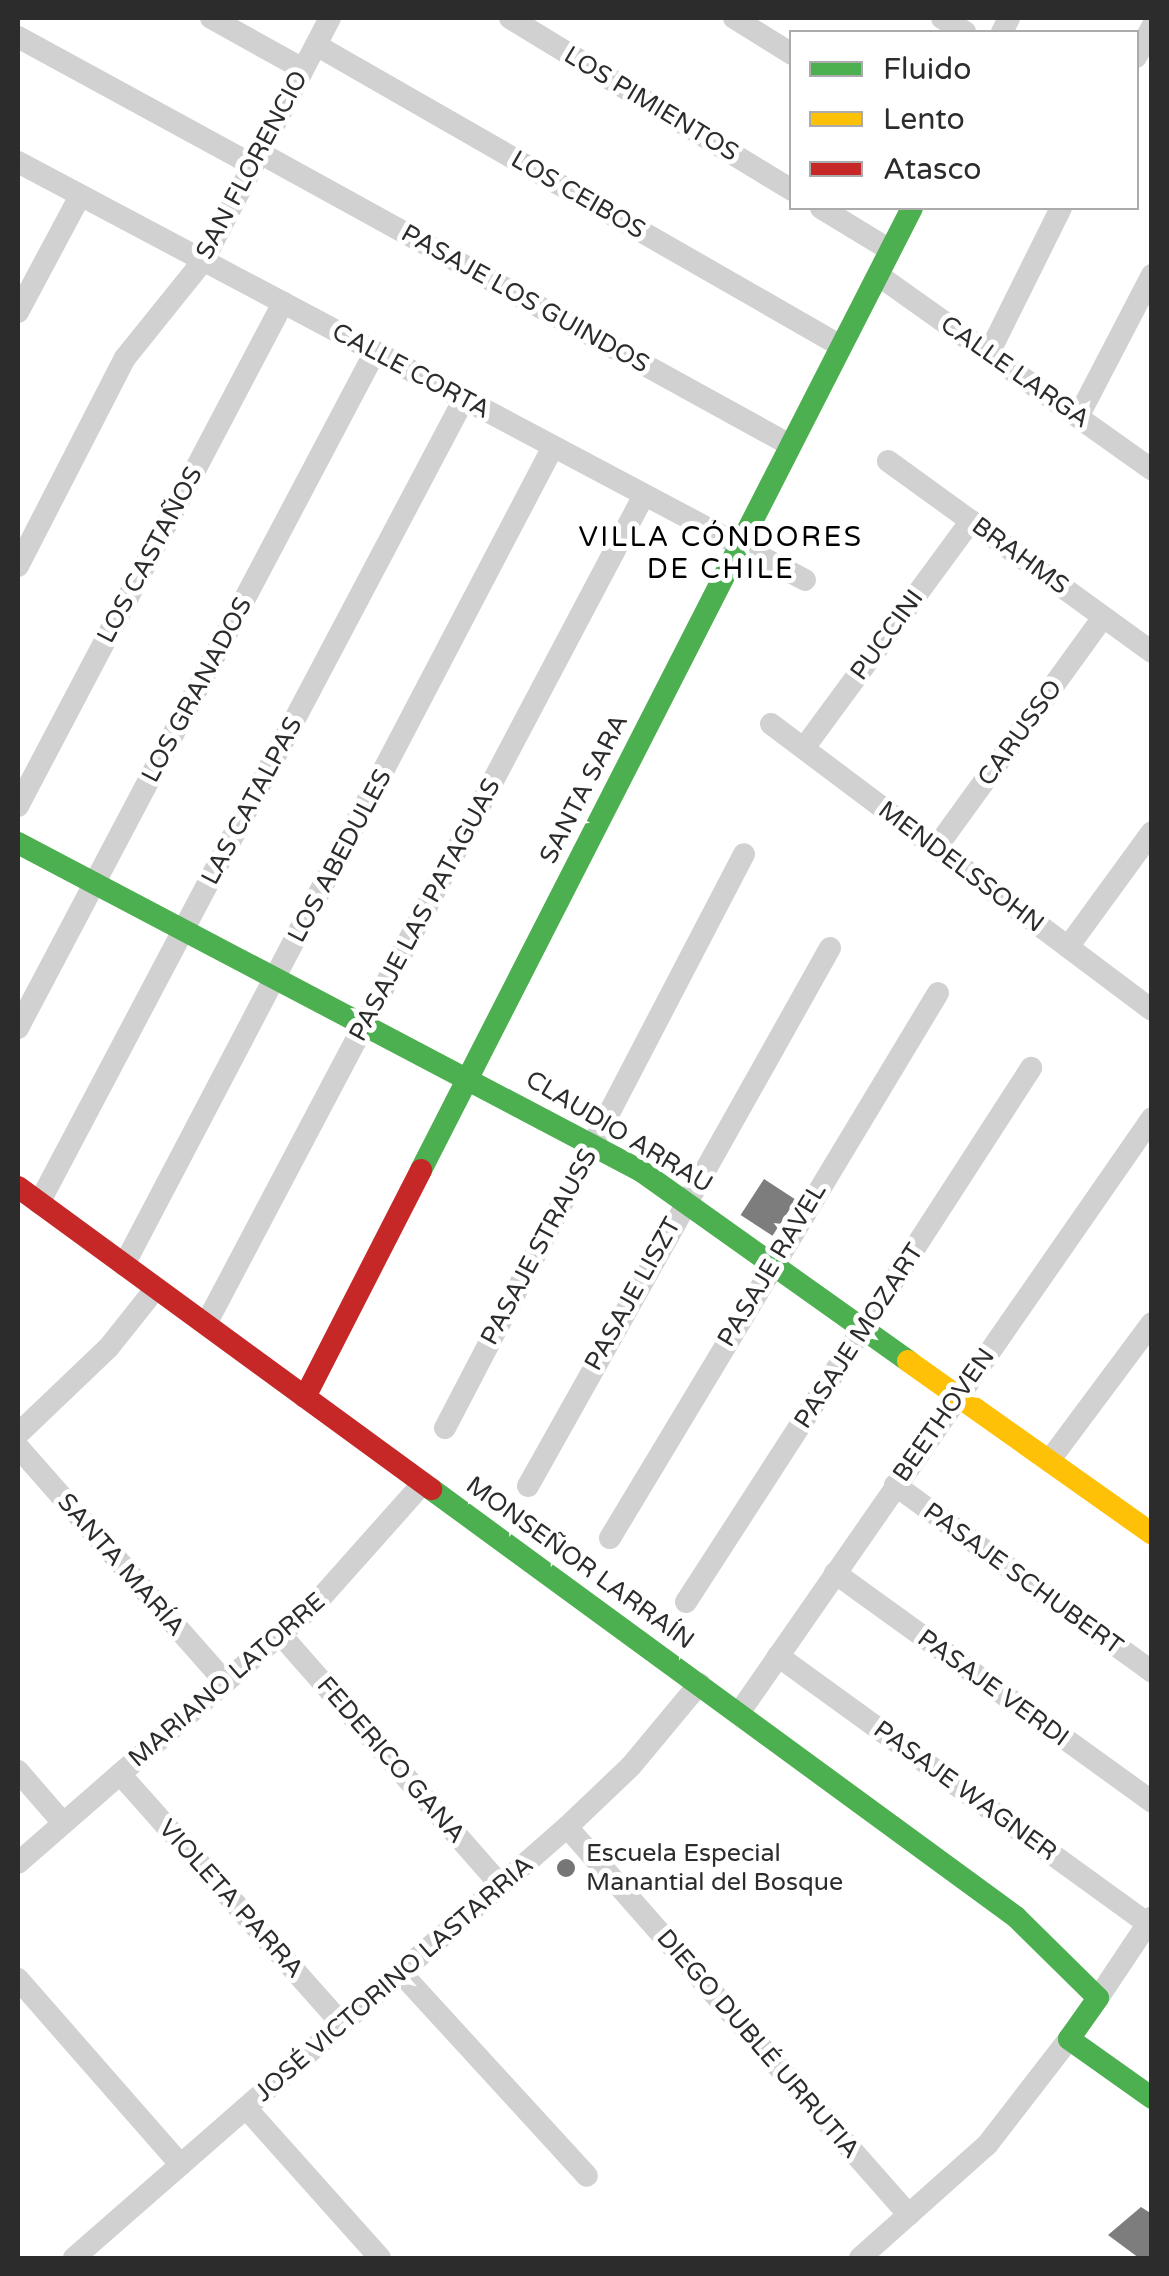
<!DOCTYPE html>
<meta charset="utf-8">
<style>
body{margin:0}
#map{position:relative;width:1169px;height:2276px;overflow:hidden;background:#fff;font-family:"Varela Round",sans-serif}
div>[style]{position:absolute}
.building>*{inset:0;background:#7d7d7d;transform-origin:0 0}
.street>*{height:22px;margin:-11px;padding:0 11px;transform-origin:11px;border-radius:11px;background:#d1d1d1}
.fast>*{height:22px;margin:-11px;padding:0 11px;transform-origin:11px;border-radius:11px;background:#4caf50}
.slow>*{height:22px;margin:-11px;padding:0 11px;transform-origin:11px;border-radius:11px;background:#ffc107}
.jam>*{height:22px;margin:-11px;padding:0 11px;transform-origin:11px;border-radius:11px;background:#c62828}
.dots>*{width:28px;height:28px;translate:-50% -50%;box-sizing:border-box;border:5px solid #fff;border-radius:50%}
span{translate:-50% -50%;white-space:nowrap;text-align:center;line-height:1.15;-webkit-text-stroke:10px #fff;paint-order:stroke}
.street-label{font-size:25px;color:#2c2c2c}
.poi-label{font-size:25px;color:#2c2c2c}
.left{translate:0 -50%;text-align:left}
.neighbourhood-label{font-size:28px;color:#000;letter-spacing:2.5px}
.frame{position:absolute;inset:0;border:20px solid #2c2c2c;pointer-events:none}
.legend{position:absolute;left:789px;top:30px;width:350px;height:180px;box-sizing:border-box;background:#fff;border:2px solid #ababab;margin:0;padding:12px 18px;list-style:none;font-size:30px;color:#2c2c2c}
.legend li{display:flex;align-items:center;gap:20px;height:50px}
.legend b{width:50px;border:2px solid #ababab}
</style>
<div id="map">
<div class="building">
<div style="left:764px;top:1179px;width:38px;height:43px;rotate:33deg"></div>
<div style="clip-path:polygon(1141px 2207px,1152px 2214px,1152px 2258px,1139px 2258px,1108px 2235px)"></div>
</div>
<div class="street">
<div style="left:211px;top:18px;width:105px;rotate:29deg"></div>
<div style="left:510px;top:18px;width:330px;rotate:31.4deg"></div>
<div style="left:734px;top:18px;width:68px;rotate:31.8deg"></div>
<div style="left:942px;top:18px;width:27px;rotate:31deg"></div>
<div style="left:1002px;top:32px;width:16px;rotate:-63deg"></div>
<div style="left:18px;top:37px;width:268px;rotate:28.6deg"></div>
<div style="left:316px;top:45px;width:605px;rotate:29.83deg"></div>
<div style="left:1136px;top:57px;width:34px;rotate:-62deg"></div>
<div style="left:260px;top:153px;width:605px;rotate:28.85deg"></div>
<div style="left:18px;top:162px;width:891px;rotate:27.97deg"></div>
<div style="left:821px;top:208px;width:81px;rotate:31.3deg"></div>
<div style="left:878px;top:275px;width:336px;rotate:35.4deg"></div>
<div style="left:18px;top:312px;width:132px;rotate:-61.9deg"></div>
<div style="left:989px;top:353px;width:162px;rotate:-63.6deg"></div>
<div style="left:1078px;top:417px;width:160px;rotate:-62.5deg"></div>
<div style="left:888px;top:461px;width:326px;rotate:35.9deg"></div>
<div style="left:18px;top:566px;width:234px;rotate:-62.8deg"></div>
<div style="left:125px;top:358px;width:124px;rotate:-51.2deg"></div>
<div style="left:203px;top:261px;width:274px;rotate:-62.4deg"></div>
<div style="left:771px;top:724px;width:476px;rotate:36.9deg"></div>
<div style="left:804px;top:748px;width:282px;rotate:-53.7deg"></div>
<div style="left:18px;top:806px;width:569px;rotate:-62.22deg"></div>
<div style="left:936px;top:848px;width:285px;rotate:-54.1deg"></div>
<div style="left:1068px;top:947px;width:142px;rotate:-53.9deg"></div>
<div style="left:18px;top:1028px;width:764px;rotate:-62.16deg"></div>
<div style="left:39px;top:1203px;width:909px;rotate:-62.14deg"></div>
<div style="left:124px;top:1265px;width:924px;rotate:-62.33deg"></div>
<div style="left:206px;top:1324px;width:938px;rotate:-62.15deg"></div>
<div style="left:445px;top:1428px;width:647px;rotate:-62.48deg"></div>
<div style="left:18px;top:1434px;width:126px;rotate:-43.7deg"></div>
<div style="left:109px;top:1347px;width:75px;rotate:-51.5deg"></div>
<div style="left:18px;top:1447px;width:313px;rotate:48.6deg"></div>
<div style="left:1049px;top:1461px;width:172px;rotate:-53.3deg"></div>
<div style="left:895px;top:1485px;width:318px;rotate:36deg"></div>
<div style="left:528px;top:1486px;width:617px;rotate:-60.69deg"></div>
<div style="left:610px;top:1538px;width:636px;rotate:-58.96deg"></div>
<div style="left:835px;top:1573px;width:391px;rotate:35.8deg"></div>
<div style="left:686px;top:1602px;width:636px;rotate:-57.13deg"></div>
<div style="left:281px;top:1635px;width:333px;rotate:48.7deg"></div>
<div style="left:778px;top:1656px;width:462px;rotate:35.9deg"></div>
<div style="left:739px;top:1713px;width:724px;rotate:-55.23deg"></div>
<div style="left:18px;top:1771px;width:69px;rotate:49.1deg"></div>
<div style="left:120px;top:1774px;width:334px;rotate:48.4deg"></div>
<div style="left:567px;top:1827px;width:517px;rotate:48.61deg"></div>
<div style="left:18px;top:1863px;width:398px;rotate:-41.1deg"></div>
<div style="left:318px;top:1601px;width:158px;rotate:-48.3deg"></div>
<div style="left:401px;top:1973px;width:275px;rotate:47.5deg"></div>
<div style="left:18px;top:1979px;width:247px;rotate:48.8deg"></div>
<div style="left:1098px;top:1998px;width:97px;rotate:-56.3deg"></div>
<div style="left:246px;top:2108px;width:201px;rotate:48.2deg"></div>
<div style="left:74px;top:2258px;width:655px;rotate:-41.16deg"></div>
<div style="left:567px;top:1827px;width:88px;rotate:-43.6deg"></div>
<div style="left:631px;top:1766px;width:107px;rotate:-50.3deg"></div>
<div style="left:860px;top:2258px;width:170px;rotate:-41.7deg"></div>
<div style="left:987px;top:2145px;width:134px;rotate:-52.3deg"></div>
</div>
<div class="fast">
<div style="left:18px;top:843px;width:704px;rotate:27.77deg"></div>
<div style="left:641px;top:1171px;width:328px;rotate:35.4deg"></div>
<div style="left:421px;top:1170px;width:1080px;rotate:-62.96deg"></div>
<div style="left:431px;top:1489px;width:725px;rotate:36.19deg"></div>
<div style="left:1016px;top:1917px;width:115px;rotate:44.6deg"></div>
<div style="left:1098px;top:1998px;width:50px;rotate:125.3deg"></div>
<div style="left:1069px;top:2039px;width:102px;rotate:35.4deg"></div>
</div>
<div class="slow">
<div style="left:908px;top:1361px;width:299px;rotate:35.3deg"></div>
</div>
<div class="jam">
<div style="left:18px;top:1187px;width:512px;rotate:36.18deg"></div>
<div style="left:305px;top:1397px;width:255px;rotate:-62.9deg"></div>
</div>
<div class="dots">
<div style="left:566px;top:1868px;background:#767676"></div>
</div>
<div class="street-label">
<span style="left:651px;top:104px;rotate:31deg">LOS PIMIENTOS</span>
<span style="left:252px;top:165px;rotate:-62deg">SAN FLORENCIO</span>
<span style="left:578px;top:195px;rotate:30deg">LOS CEIBOS</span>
<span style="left:525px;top:299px;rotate:29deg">PASAJE LOS GUINDOS</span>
<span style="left:411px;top:371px;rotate:28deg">CALLE CORTA</span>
<span style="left:1015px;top:372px;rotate:35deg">CALLE LARGA</span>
<span style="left:150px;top:555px;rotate:-62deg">LOS CASTAÑOS</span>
<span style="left:1020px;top:556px;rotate:36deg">BRAHMS</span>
<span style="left:887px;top:635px;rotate:-54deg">PUCCINI</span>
<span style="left:197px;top:690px;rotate:-62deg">LOS GRANADOS</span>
<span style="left:1020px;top:733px;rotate:-54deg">CARUSSO</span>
<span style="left:584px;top:789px;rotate:-63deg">SANTA SARA</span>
<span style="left:252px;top:801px;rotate:-62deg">LAS CATALPAS</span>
<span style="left:340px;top:856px;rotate:-62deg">LOS ABEDULES</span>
<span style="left:961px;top:867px;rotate:37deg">MENDELSSOHN</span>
<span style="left:425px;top:910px;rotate:-62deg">PASAJE LAS PATAGUAS</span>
<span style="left:619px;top:1132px;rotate:31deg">CLAUDIO ARRAU</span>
<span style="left:539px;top:1247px;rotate:-62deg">PASAJE STRAUSS</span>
<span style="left:772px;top:1265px;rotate:-59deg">PASAJE RAVEL</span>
<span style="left:633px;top:1294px;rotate:-61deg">PASAJE LISZT</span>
<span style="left:859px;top:1336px;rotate:-57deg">PASAJE MOZART</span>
<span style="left:944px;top:1415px;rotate:-55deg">BEETHOVEN</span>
<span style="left:580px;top:1563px;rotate:36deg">MONSEÑOR LARRAÍN</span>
<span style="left:121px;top:1565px;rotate:49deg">SANTA MARÍA</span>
<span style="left:1023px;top:1579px;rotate:36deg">PASAJE SCHUBERT</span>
<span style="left:227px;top:1680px;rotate:-41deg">MARIANO LATORRE</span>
<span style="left:993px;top:1688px;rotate:36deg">PASAJE VERDI</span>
<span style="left:391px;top:1760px;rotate:49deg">FEDERICO GANA</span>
<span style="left:965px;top:1791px;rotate:36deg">PASAJE WAGNER</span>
<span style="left:231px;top:1899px;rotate:48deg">VIOLETA PARRA</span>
<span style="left:394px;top:1979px;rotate:-41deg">JOSÉ VICTORINO LASTARRIA</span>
<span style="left:758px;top:2044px;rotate:49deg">DIEGO DUBLÉ URRUTIA</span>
</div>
<div class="poi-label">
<span class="left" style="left:586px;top:1868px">Escuela Especial<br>Manantial del Bosque</span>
</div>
<div class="neighbourhood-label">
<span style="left:721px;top:553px">VILLA CÓNDORES<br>DE CHILE</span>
</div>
<div class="frame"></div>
<ul class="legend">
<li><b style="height:12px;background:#4caf50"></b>Fluido</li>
<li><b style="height:12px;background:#ffc107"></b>Lento</li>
<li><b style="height:12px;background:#c62828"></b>Atasco</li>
</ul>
</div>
